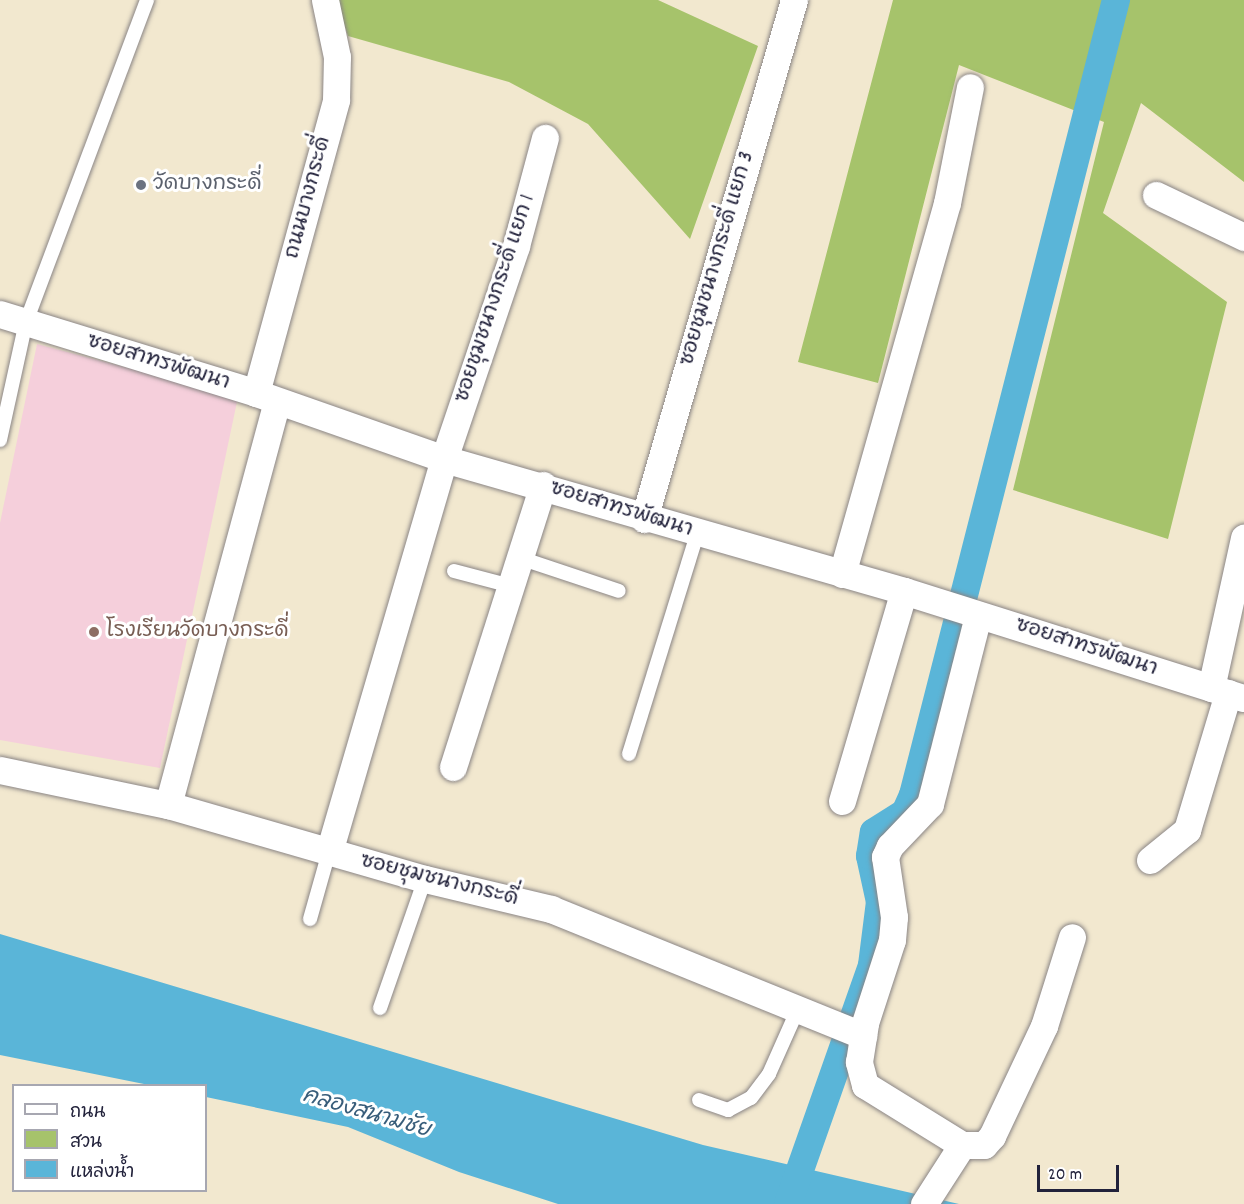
<!DOCTYPE html>
<meta charset="utf-8">
<style>
body{margin:0}
#map{position:relative;width:1244px;height:1204px;overflow:hidden;background:#f2e8cf;font-family:Dekko,"Playpen Sans Thai",sans-serif}
div>[style]{position:absolute}
.built>*{inset:0;background:#f5cfdb}
.green>*{inset:0;background:#a6c36b}
.water>*{inset:0;background:#5ab5d8}
.canal>*{height:28px;margin:-14px;padding:0 14px;transform-origin:14px;border-radius:14px;background:#5ab5d8}
.roads{filter:drop-shadow(0 0 2px #8a8585) drop-shadow(0 0 2px #8a8585)}
.lane>*{height:14px;margin:-7px;padding:0 7px;transform-origin:7px;border-radius:7px;background:#fff}
.street>*{height:27px;margin:-13.5px;padding:0 13.5px;transform-origin:13.5px;border-radius:13.5px;background:#fff}
.dots>*{width:16px;height:16px;translate:-50% -50%;box-sizing:border-box;border:3px solid #fff;border-radius:50%}
span{translate:-50% -50%;white-space:nowrap;text-align:center;line-height:1.15;-webkit-text-stroke:6px #fff;paint-order:stroke}
.worship-label{font-size:21px;color:#5b616d}
.left{translate:0 -50%;text-align:left}
.street-label{font-size:21px;color:#22223b}
.education-label{font-size:21px;color:#785e54}
.water-label{font-size:22px;color:#385d7a;font-style:italic}
.legend{position:absolute;left:12px;top:1084px;width:195px;height:108px;box-sizing:border-box;background:#fff;border:2px solid #a7a7b1;margin:0;padding:8px 10px;list-style:none;font-size:18px;color:#22223b}
.legend li{display:flex;align-items:center;gap:12px;height:30px}
.legend b{width:30px;border:2px solid #a7a7b1}
.scale{position:absolute;left:1037px;top:1165px;width:82px;height:27px;box-sizing:border-box;border:3px solid #22223b;border-top:0;padding-left:8px;font-size:18px;line-height:21px;white-space:nowrap;color:#22223b;-webkit-text-stroke:4px #fff;paint-order:stroke}
</style>
<div id="map">
<div class="built">
<div style="clip-path:polygon(37px 344px,238px 397px,160px 768px,0 740px,0 523px)"></div>
</div>
<div class="green">
<div style="clip-path:polygon(336px 0,658px 0,758px 46px,690px 239px,588px 124px,509px 82px,348px 36px)"></div>
<div style="clip-path:polygon(893px 0,1244px 0,1244px 182px,1141px 103px,1103px 213px,1227px 302px,1168px 539px,1013px 490px,1104px 122px,959px 65px,878px 383px,798px 362px)"></div>
</div>
<div class="water">
<div style="clip-path:polygon(0 934px,703px 1145px,959px 1204px,558px 1204px,459px 1172px,348px 1127px,206px 1097px,206px 1086px,149px 1085px,0 1055px)"></div>
</div>
<div class="canal">
<div style="left:788px;top:1204px;width:253px;rotate:-70.6deg"></div>
<div style="left:872px;top:965px;width:64px;rotate:-82.8deg"></div>
<div style="left:880px;top:902px;width:47px;rotate:-102.3deg"></div>
<div style="left:870px;top:856px;width:24px;rotate:-81deg"></div>
<div style="left:874px;top:832px;width:36px;rotate:-32deg"></div>
<div style="left:905px;top:813px;width:20px;rotate:-66deg"></div>
<div style="left:913px;top:795px;width:821px;rotate:-75.68deg"></div>
</div>
<div class="roads">
<div class="lane">
<div style="left:0;top:440px;width:121px;rotate:-77.6deg"></div>
<div style="left:26px;top:322px;width:344px;rotate:-69.4deg"></div>
<div style="left:520px;top:558px;width:104px;rotate:18.4deg"></div>
<div style="left:454px;top:571px;width:59px;rotate:14.7deg"></div>
<div style="left:629px;top:754px;width:230px;rotate:-72.8deg"></div>
<div style="left:310px;top:919px;width:70px;rotate:-74.2deg"></div>
<div style="left:380px;top:1008px;width:137px;rotate:-70.8deg"></div>
<div style="left:699px;top:1100px;width:31px;rotate:19deg"></div>
<div style="left:728px;top:1110px;width:26px;rotate:-28deg"></div>
<div style="left:751px;top:1098px;width:30px;rotate:-53deg"></div>
<div style="left:769px;top:1074px;width:71px;rotate:-66deg"></div>
</div>
<div class="street">
<div style="left:1156px;top:195px;width:98px;rotate:25.5deg"></div>
<div style="left:0;top:314px;width:268px;rotate:17.1deg"></div>
<div style="left:256px;top:393px;width:199px;rotate:19.3deg"></div>
<div style="left:444px;top:459px;width:479px;rotate:16deg"></div>
<div style="left:904px;top:591px;width:356px;rotate:17.5deg"></div>
<div style="left:256px;top:393px;width:304px;rotate:-74.7deg"></div>
<div style="left:336px;top:100px;width:43px;rotate:-88.7deg"></div>
<div style="left:337px;top:57px;width:58px;rotate:-101.9deg"></div>
<div style="left:644px;top:519px;width:540px;rotate:-73.88deg"></div>
<div style="left:842px;top:574px;width:386px;rotate:-74.2deg"></div>
<div style="left:947px;top:203px;width:118px;rotate:-78.8deg"></div>
<div style="left:1211px;top:688px;width:154px;rotate:-77.6deg"></div>
<div style="left:453px;top:767px;width:296px;rotate:-72.3deg"></div>
<div style="left:0;top:770px;width:172px;rotate:11.8deg"></div>
<div style="left:168px;top:805px;width:267px;rotate:16.1deg"></div>
<div style="left:425px;top:879px;width:130px;rotate:13.4deg"></div>
<div style="left:551px;top:909px;width:337px;rotate:22.1deg"></div>
<div style="left:842px;top:801px;width:219px;rotate:-73.6deg"></div>
<div style="left:168px;top:805px;width:418px;rotate:-74.9deg"></div>
<div style="left:329px;top:852px;width:409px;rotate:-73.7deg"></div>
<div style="left:444px;top:459px;width:225px;rotate:-71.3deg"></div>
<div style="left:516px;top:246px;width:112px;rotate:-75deg"></div>
<div style="left:1150px;top:860px;width:48px;rotate:-39deg"></div>
<div style="left:1187px;top:830px;width:143px;rotate:-73.3deg"></div>
<div style="left:962px;top:1145px;width:114px;rotate:-148.3deg"></div>
<div style="left:865px;top:1085px;width:24px;rotate:-105deg"></div>
<div style="left:859px;top:1062px;width:39px;rotate:-81deg"></div>
<div style="left:865px;top:1023px;width:87px;rotate:-72deg"></div>
<div style="left:892px;top:940px;width:23px;rotate:-85deg"></div>
<div style="left:894px;top:917px;width:61px;rotate:-98.5deg"></div>
<div style="left:885px;top:857px;width:12px;rotate:-66deg"></div>
<div style="left:890px;top:846px;width:58px;rotate:-46.4deg"></div>
<div style="left:930px;top:804px;width:195px;rotate:-75.7deg"></div>
<div style="left:924px;top:1204px;width:70px;rotate:-57.2deg"></div>
<div style="left:962px;top:1145px;width:22px"></div>
<div style="left:984px;top:1145px;width:12px;rotate:-48deg"></div>
<div style="left:992px;top:1136px;width:122px;rotate:-64.7deg"></div>
<div style="left:1044px;top:1026px;width:93px;rotate:-72.5deg"></div>
</div>
</div>
<div class="dots">
<div style="left:141px;top:185px;background:#6b7280"></div>
<div style="left:94px;top:632px;background:#8d6e63"></div>
</div>
<div class="worship-label">
<span class="left" style="left:153px;top:185px">วัดบางกระดี่</span>
</div>
<div class="street-label">
<span style="left:309px;top:198px;rotate:-75deg">ถนนบางกระดี่</span>
<span style="left:718px;top:259px;rotate:-74deg">ซอยชุมชนางกระดี่ แยก 3</span>
<span style="left:496px;top:299px;rotate:-72deg">ซอยชุมชนางกระดี่ แยก 1</span>
<span style="left:158px;top:363px;rotate:17deg">ซอยสาทรพัฒนา</span>
<span style="left:621px;top:510px;rotate:17deg">ซอยสาทรพัฒนา</span>
<span style="left:1086px;top:648px;rotate:18deg">ซอยสาทรพัฒนา</span>
<span style="left:439px;top:881px;rotate:14deg">ซอยชุมชนางกระดี่</span>
</div>
<div class="education-label">
<span class="left" style="left:106px;top:632px">โรงเรียนวัดบางกระดี่</span>
</div>
<div class="water-label">
<span style="left:366px;top:1114px;rotate:16deg">คลองสนามชัย</span>
</div>
<ul class="legend">
<li><b style="height:8px;background:#fff"></b>ถนน</li>
<li><b style="height:16px;background:#a6c36b"></b>สวน</li>
<li><b style="height:16px;background:#5ab5d8"></b>แหล่งน้ำ</li>
</ul>
<div class="scale">20 m</div>
</div>
